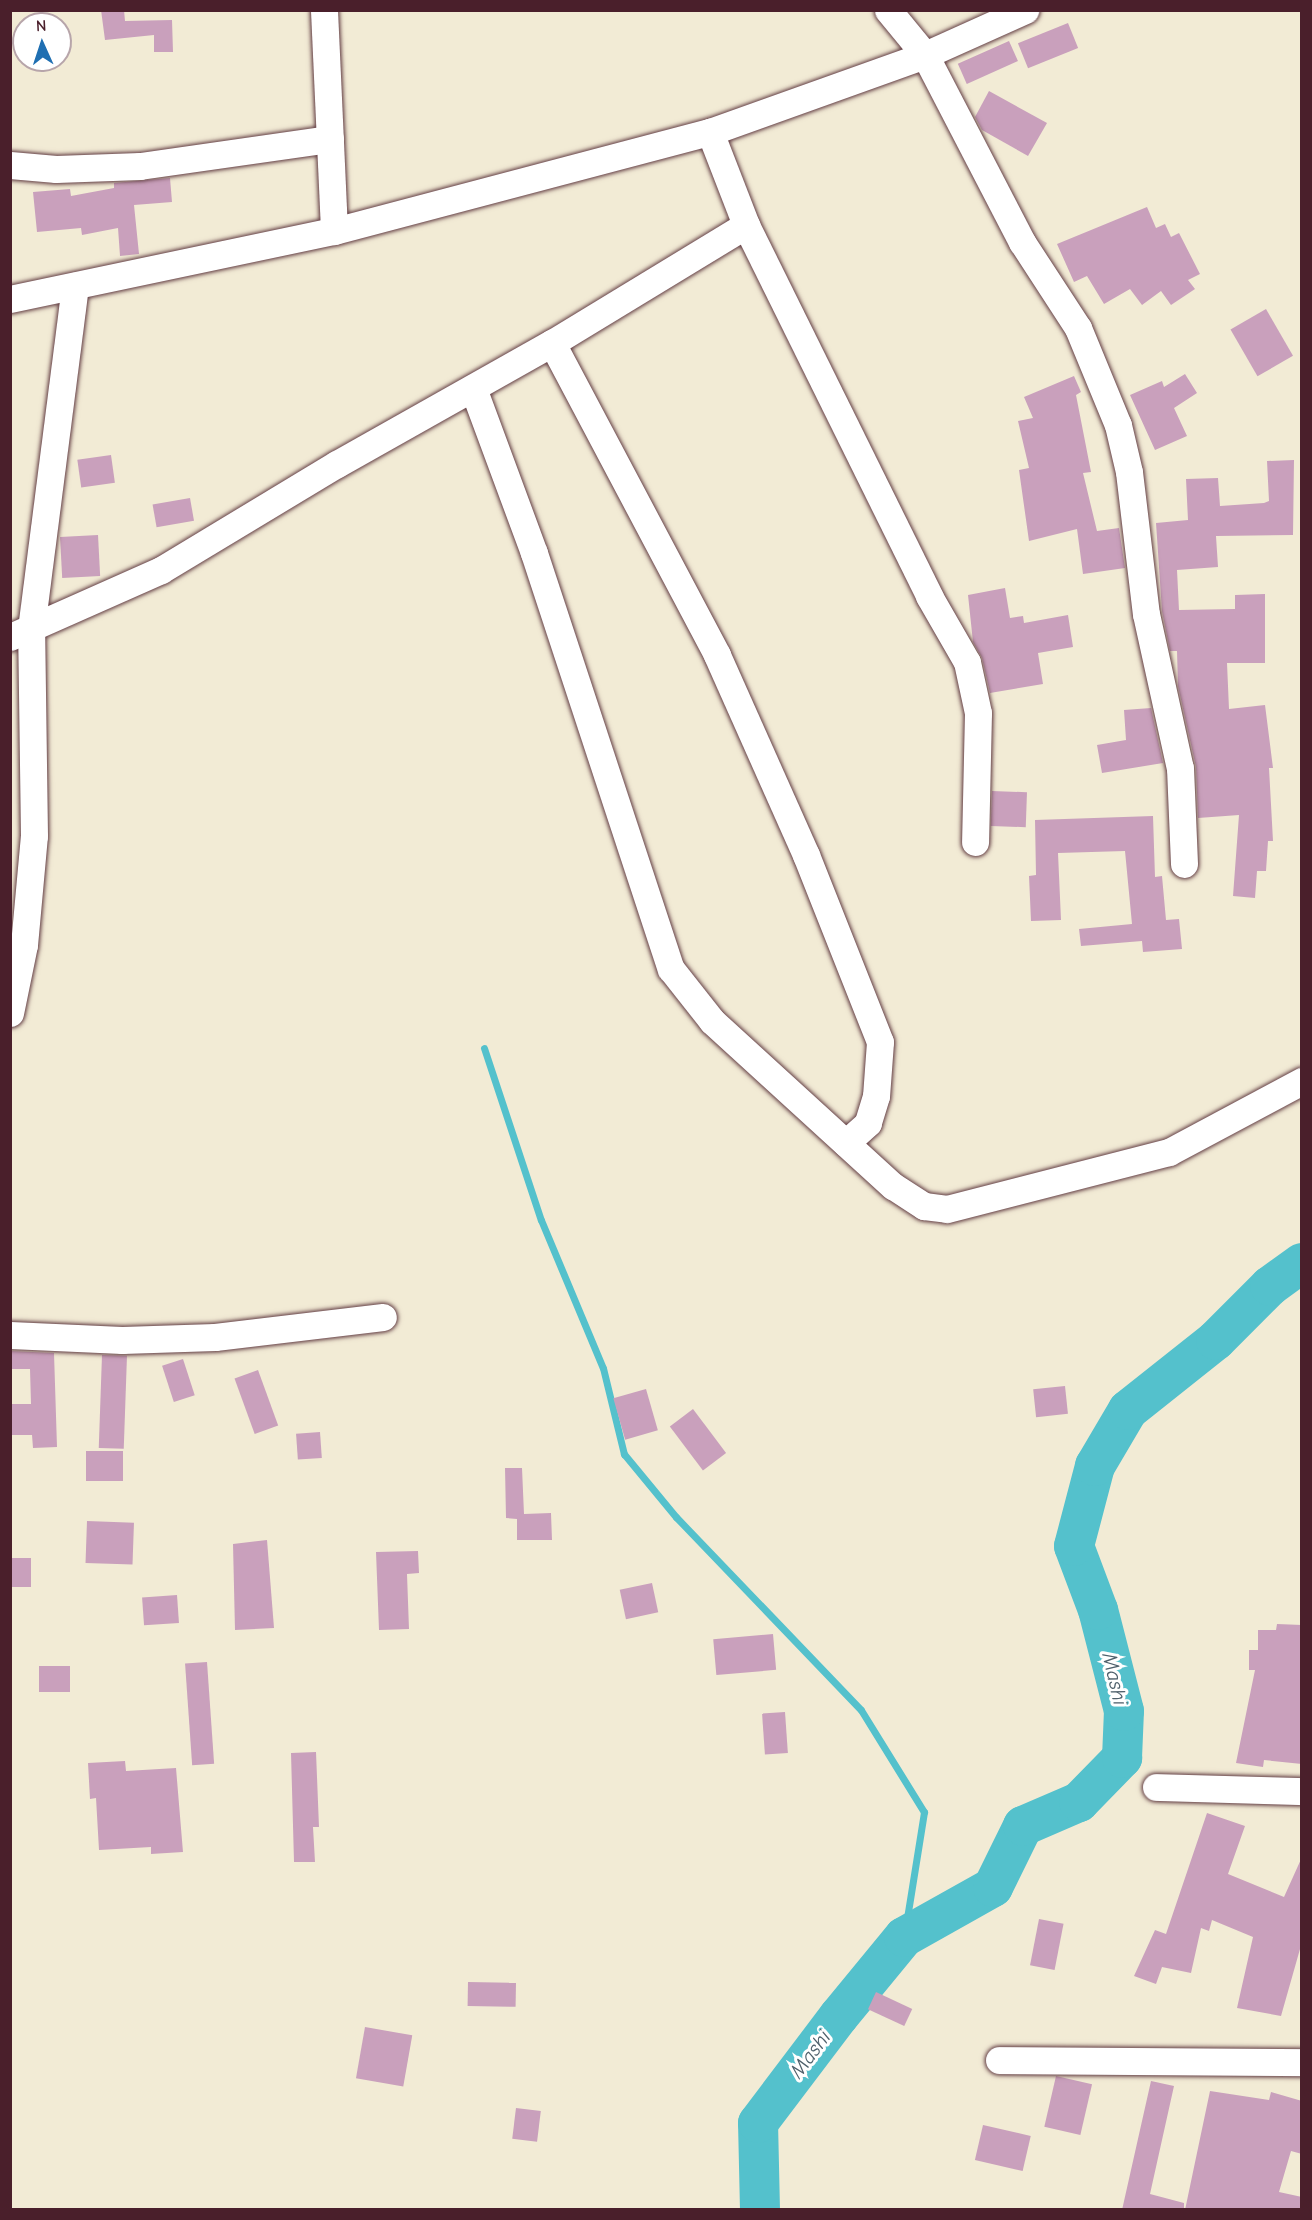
<!DOCTYPE html>
<style>
body{margin:0}
#map{position:relative;width:1312px;height:2220px;overflow:hidden;background:#f2ebd5;font-family:"Comic Neue",sans-serif}
div>[style]{position:absolute}
.stream>*{height:7px;margin:-3.5px;padding:0 3.5px;transform-origin:3.5px;border-radius:3.5px;background:#54c1cc}
.river>*{height:40px;margin:-20px;padding:0 20px;transform-origin:20px;border-radius:20px;background:#54c1cc}
.building>*{inset:0;background:#c9a0bc;transform-origin:0 0}
.roads{filter:drop-shadow(0 0 2px #633e44) drop-shadow(0 0 2px #633e44)}
.minor>*{height:27px;margin:-13.5px;padding:0 13.5px;transform-origin:13.5px;border-radius:13.5px;background:#fff}
span{translate:-50% -50%;white-space:nowrap;text-align:center;line-height:1.15;-webkit-text-stroke:6px #fff;paint-order:stroke}
.water-label{font-size:21px;color:#4e606b;font-style:italic}
.frame{position:absolute;inset:0;border:12px solid #4a1f2b;pointer-events:none}
.north{position:absolute;left:12px;top:12px;width:60px;height:60px;box-sizing:border-box;background:#fff;border:2px solid #b7a5aa;border-radius:50%;rotate:357deg;font-size:16px;font-weight:700;line-height:24px;text-align:center;color:#4a1f2b}
.north::after{content:'';display:block;margin:auto;width:21px;height:27px;background:#1f6fb2;clip-path:polygon(50% 0,100% 100%,50% 72%,0 100%)}
</style>
<div id="map">
<div class="stream">
<div style="left:484px;top:1048px;width:181px;rotate:71.7deg"></div>
<div style="left:541px;top:1220px;width:160px;rotate:67.3deg"></div>
<div style="left:603px;top:1368px;width:89px;rotate:76.3deg"></div>
<div style="left:624px;top:1454px;width:82px;rotate:50.5deg"></div>
<div style="left:676px;top:1517px;width:267px;rotate:46.2deg"></div>
<div style="left:861px;top:1710px;width:120px;rotate:58.3deg"></div>
<div style="left:924px;top:1812px;width:127px;rotate:99.1deg"></div>
</div>
<div class="river">
<div style="left:760px;top:2210px;width:87px;rotate:-91.3deg"></div>
<div style="left:758px;top:2123px;width:134px;rotate:-52.9deg"></div>
<div style="left:839px;top:2016px;width:102px;rotate:-50.6deg"></div>
<div style="left:904px;top:1937px;width:102px;rotate:-29.3deg"></div>
<div style="left:993px;top:1887px;width:68px;rotate:-63.8deg"></div>
<div style="left:1023px;top:1826px;width:61px;rotate:-23.2deg"></div>
<div style="left:1079px;top:1802px;width:62px;rotate:-45.7deg"></div>
<div style="left:1122px;top:1758px;width:47px;rotate:-87.6deg"></div>
<div style="left:1124px;top:1711px;width:104px;rotate:-104.4deg"></div>
<div style="left:1098px;top:1610px;width:68px;rotate:-110.6deg"></div>
<div style="left:1074px;top:1546px;width:83px;rotate:-75.3deg"></div>
<div style="left:1095px;top:1466px;width:65px;rotate:-59.5deg"></div>
<div style="left:1128px;top:1410px;width:112px;rotate:-38.5deg"></div>
<div style="left:1216px;top:1340px;width:76px;rotate:-45deg"></div>
<div style="left:1270px;top:1286px;width:39px;rotate:-36deg"></div>
</div>
<div class="building">
<div style="clip-path:polygon(101px 10px,124px 10px,125px 21px,172px 20px,173px 52px,154px 52px,154px 35px,105px 40px)"></div>
<div style="left:1068px;top:23px;width:27px;height:54px;rotate:68deg"></div>
<div style="left:1009px;top:41px;width:22px;height:56px;rotate:66deg"></div>
<div style="clip-path:polygon(989px 91px,1047px 123px,1028px 156px,982px 130px,975px 117px)"></div>
<div style="clip-path:polygon(170px 178px,172px 202px,134px 205px,139px 254px,120px 256px,118px 228px,82px 235px,81px 228px,37px 232px,33px 192px,70px 189px,71px 196px,114px 188px,114px 183px)"></div>
<div style="clip-path:polygon(1147px 207px,1156px 228px,1165px 224px,1171px 237px,1179px 233px,1200px 274px,1188px 280px,1195px 289px,1171px 305px,1161px 291px,1142px 305px,1130px 289px,1104px 304px,1087px 276px,1074px 282px,1057px 244px)"></div>
<div style="left:1266px;top:309px;width:54px;height:41px;rotate:60deg"></div>
<div style="clip-path:polygon(1185px 374px,1197px 393px,1174px 408px,1187px 436px,1155px 450px,1130px 395px,1162px 381px,1164px 387px)"></div>
<div style="clip-path:polygon(1074px 376px,1081px 392px,1076px 395px,1091px 472px,1083px 473px,1097px 531px,1119px 528px,1125px 568px,1083px 574px,1077px 529px,1029px 541px,1019px 470px,1029px 468px,1018px 421px,1033px 418px,1024px 397px)"></div>
<div style="left:111px;top:455px;width:28px;height:34px;rotate:82deg"></div>
<div style="clip-path:polygon(1294px 460px,1293px 535px,1216px 536px,1218px 567px,1177px 570px,1179px 610px,1235px 609px,1235px 595px,1265px 594px,1265px 663px,1227px 663px,1229px 709px,1265px 705px,1273px 768px,1269px 768px,1273px 841px,1268px 841px,1266px 871px,1257px 871px,1255px 898px,1233px 896px,1239px 815px,1198px 818px,1196px 767px,1178px 686px,1177px 651px,1170px 651px,1162px 611px,1156px 523px,1188px 520px,1186px 479px,1218px 478px,1220px 506px,1264px 503px,1269px 501px,1267px 461px)"></div>
<div style="left:190px;top:498px;width:23px;height:38px;rotate:80deg"></div>
<div style="left:98px;top:535px;width:41px;height:38px;rotate:87deg"></div>
<div style="clip-path:polygon(1005px 588px,1010px 618px,1023px 616px,1024px 623px,1068px 615px,1073px 647px,1038px 653px,1043px 684px,990px 693px,982px 658px,973px 642px,968px 595px)"></div>
<div style="clip-path:polygon(1151px 708px,1163px 763px,1102px 773px,1097px 745px,1126px 740px,1124px 710px)"></div>
<div style="left:992px;top:791px;width:35px;height:35px;rotate:2deg"></div>
<div style="clip-path:polygon(1153px 816px,1155px 877px,1162px 876px,1166px 920px,1179px 919px,1182px 949px,1143px 952px,1142px 941px,1081px 946px,1079px 929px,1132px 924px,1125px 851px,1058px 853px,1061px 920px,1031px 921px,1029px 876px,1036px 875px,1035px 820px)"></div>
<div style="clip-path:polygon(10px 1351px,54px 1353px,57px 1447px,33px 1448px,32px 1435px,10px 1435px,10px 1404px,31px 1404px,30px 1369px,10px 1369px)"></div>
<div style="left:102px;top:1355px;width:25px;height:93px;rotate:2deg"></div>
<div style="left:183px;top:1359px;width:38px;height:22px;rotate:72deg"></div>
<div style="left:258px;top:1370px;width:59px;height:25px;rotate:70deg"></div>
<div style="left:1065px;top:1386px;width:28px;height:32px;rotate:84deg"></div>
<div style="left:646px;top:1389px;width:43px;height:34px;rotate:74deg"></div>
<div style="left:693px;top:1409px;width:55px;height:29px;rotate:53deg"></div>
<div style="left:320px;top:1432px;width:26px;height:24px;rotate:86deg"></div>
<div style="left:123px;top:1451px;width:30px;height:37px;rotate:90deg"></div>
<div style="clip-path:polygon(505px 1468px,522px 1468px,524px 1514px,551px 1513px,552px 1540px,517px 1540px,517px 1519px,506px 1518px)"></div>
<div style="left:87px;top:1521px;width:47px;height:42px;rotate:2deg"></div>
<div style="clip-path:polygon(267px 1540px,274px 1628px,235px 1630px,233px 1544px)"></div>
<div style="clip-path:polygon(418px 1551px,419px 1573px,407px 1574px,409px 1629px,379px 1630px,376px 1552px)"></div>
<div style="left:10px;top:1558px;width:21px;height:29px"></div>
<div style="left:652px;top:1583px;width:30px;height:33px;rotate:78deg"></div>
<div style="left:177px;top:1595px;width:28px;height:35px;rotate:86deg"></div>
<div style="clip-path:polygon(1277px 1624px,1302px 1625px,1302px 1764px,1264px 1760px,1263px 1767px,1236px 1763px,1255px 1670px,1249px 1670px,1249px 1650px,1258px 1650px,1258px 1630px,1276px 1630px)"></div>
<div style="left:773px;top:1634px;width:36px;height:60px;rotate:85deg"></div>
<div style="left:207px;top:1662px;width:102px;height:22px;rotate:86deg"></div>
<div style="left:39px;top:1666px;width:31px;height:26px"></div>
<div style="left:785px;top:1712px;width:41px;height:23px;rotate:86deg"></div>
<div style="clip-path:polygon(316px 1752px,319px 1827px,313px 1827px,315px 1862px,294px 1862px,291px 1753px)"></div>
<div style="clip-path:polygon(125px 1761px,126px 1771px,176px 1768px,183px 1852px,151px 1854px,151px 1847px,99px 1850px,96px 1798px,90px 1799px,88px 1763px)"></div>
<div style="clip-path:polygon(1207px 1813px,1245px 1826px,1228px 1874px,1284px 1897px,1302px 1857px,1302px 1942px,1281px 2016px,1237px 2008px,1253px 1937px,1212px 1920px,1209px 1931px,1201px 1928px,1191px 1973px,1162px 1967px,1156px 1984px,1134px 1976px,1155px 1930px,1166px 1934px)"></div>
<div style="left:1039px;top:1919px;width:25px;height:47px;rotate:11deg"></div>
<div style="left:468px;top:1982px;width:48px;height:24px;rotate:1deg"></div>
<div style="left:876px;top:1992px;width:40px;height:19px;rotate:25deg"></div>
<div style="left:365px;top:2027px;width:48px;height:52px;rotate:10deg"></div>
<div style="left:1056px;top:2076px;width:37px;height:52px;rotate:13deg"></div>
<div style="clip-path:polygon(1151px 2081px,1174px 2086px,1150px 2194px,1184px 2203px,1184px 2210px,1122px 2210px)"></div>
<div style="clip-path:polygon(1210px 2091px,1269px 2100px,1271px 2092px,1302px 2101px,1302px 2154px,1291px 2151px,1279px 2192px,1302px 2197px,1302px 2210px,1185px 2210px)"></div>
<div style="left:516px;top:2108px;width:25px;height:31px;rotate:7deg"></div>
<div style="left:983px;top:2125px;width:49px;height:36px;rotate:13deg"></div>
</div>
<div class="roads">
<div class="minor">
<div style="left:324px;top:10px;width:221px;rotate:87.4deg"></div>
<div style="left:888px;top:10px;width:58px;rotate:50.6deg"></div>
<div style="left:925px;top:55px;width:211px;rotate:62.6deg"></div>
<div style="left:1022px;top:242px;width:103px;rotate:56.9deg"></div>
<div style="left:1078px;top:328px;width:105px;rotate:67.6deg"></div>
<div style="left:1118px;top:425px;width:48px;rotate:76.8deg"></div>
<div style="left:1129px;top:472px;width:143px;rotate:83.2deg"></div>
<div style="left:1146px;top:614px;width:158px;rotate:77.6deg"></div>
<div style="left:1180px;top:768px;width:96px;rotate:87.6deg"></div>
<div style="left:710px;top:132px;width:100px;rotate:68.8deg"></div>
<div style="left:746px;top:225px;width:414px;rotate:63.7deg"></div>
<div style="left:929px;top:596px;width:76px;rotate:60.1deg"></div>
<div style="left:967px;top:662px;width:52px;rotate:77.8deg"></div>
<div style="left:978px;top:713px;width:129px;rotate:91.3deg"></div>
<div style="left:10px;top:165px;width:46px;rotate:5deg"></div>
<div style="left:56px;top:169px;width:84px;rotate:-2deg"></div>
<div style="left:140px;top:166px;width:192px;rotate:-8.1deg"></div>
<div style="left:10px;top:299px;width:331px;rotate:-11.9deg"></div>
<div style="left:334px;top:231px;width:389px;rotate:-14.8deg"></div>
<div style="left:710px;top:132px;width:228px;rotate:-19.7deg"></div>
<div style="left:925px;top:55px;width:110px;rotate:-24.2deg"></div>
<div style="left:552px;top:343px;width:353px;rotate:62.1deg"></div>
<div style="left:717px;top:655px;width:219px;rotate:66deg"></div>
<div style="left:806px;top:855px;width:201px;rotate:68.4deg"></div>
<div style="left:880px;top:1042px;width:54px;rotate:94.2deg"></div>
<div style="left:876px;top:1096px;width:28px;rotate:107deg"></div>
<div style="left:868px;top:1123px;width:30px;rotate:138deg"></div>
<div style="left:473px;top:388px;width:176px;rotate:69.7deg"></div>
<div style="left:534px;top:553px;width:438px;rotate:71.8deg"></div>
<div style="left:671px;top:969px;width:66px;rotate:51.7deg"></div>
<div style="left:712px;top:1021px;width:245px;rotate:42.4deg"></div>
<div style="left:893px;top:1186px;width:37px;rotate:33deg"></div>
<div style="left:924px;top:1206px;width:23px;rotate:7deg"></div>
<div style="left:947px;top:1209px;width:229px;rotate:-14.4deg"></div>
<div style="left:1169px;top:1152px;width:151px;rotate:-28.1deg"></div>
<div style="left:10px;top:637px;width:165px;rotate:-23.9deg"></div>
<div style="left:161px;top:570px;width:205px;rotate:-31.1deg"></div>
<div style="left:337px;top:464px;width:247px;rotate:-29.4deg"></div>
<div style="left:552px;top:343px;width:227px;rotate:-31.3deg"></div>
<div style="left:10px;top:1013px;width:69px;rotate:-78.4deg"></div>
<div style="left:24px;top:945px;width:109px;rotate:-84.8deg"></div>
<div style="left:34px;top:836px;width:207px;rotate:-90.8deg"></div>
<div style="left:31px;top:629px;width:346px;rotate:-82.7deg"></div>
<div style="left:10px;top:1335px;width:112px;rotate:2.6deg"></div>
<div style="left:122px;top:1340px;width:93px;rotate:-1.8deg"></div>
<div style="left:215px;top:1337px;width:169px;rotate:-6.8deg"></div>
<div style="left:1156px;top:1787px;width:146px;rotate:1.6deg"></div>
<div style="left:999px;top:2060px;width:303px;rotate:0.4deg"></div>
</div>
</div>
<div class="water-label">
<span style="left:1115px;top:1679px;rotate:77deg">Mashi</span>
<span style="left:810px;top:2054px;rotate:-53deg">Mashi</span>
</div>
<div class="frame"></div>
<div class="north">N</div>
</div>
